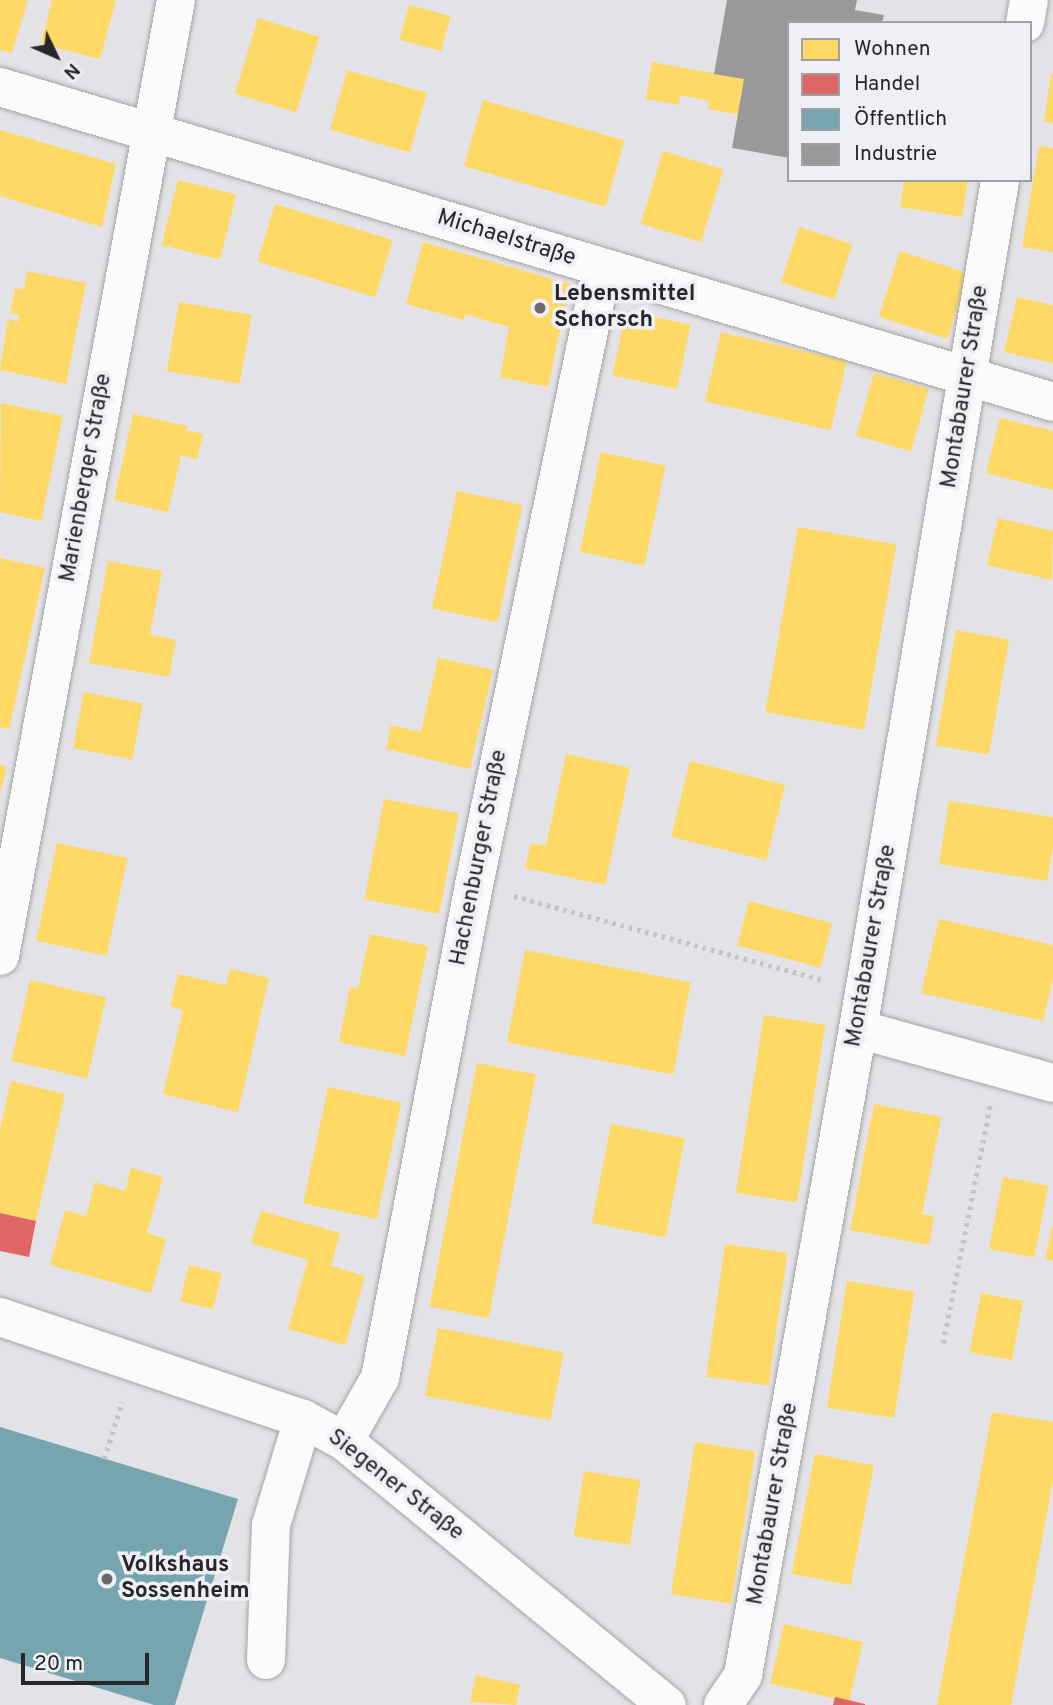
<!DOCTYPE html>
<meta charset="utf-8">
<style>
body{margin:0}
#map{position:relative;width:1053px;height:1705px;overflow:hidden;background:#e3e3e7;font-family:Overpass,sans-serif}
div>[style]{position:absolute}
.homes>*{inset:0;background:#ffd966;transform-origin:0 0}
.shops>*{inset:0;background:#e06666}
.public>*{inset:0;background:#76a5af}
.industry>*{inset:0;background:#999}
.path>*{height:4.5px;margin-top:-2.25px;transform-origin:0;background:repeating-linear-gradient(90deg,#c4c4c5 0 3.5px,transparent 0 8.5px)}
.roads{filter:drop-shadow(0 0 2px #a5a5a8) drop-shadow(0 0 2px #a5a5a8)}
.minor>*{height:38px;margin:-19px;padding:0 19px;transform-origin:19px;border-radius:19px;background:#fbfbfb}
.major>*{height:38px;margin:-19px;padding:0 19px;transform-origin:19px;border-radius:19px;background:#fbfbfb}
.dots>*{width:19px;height:19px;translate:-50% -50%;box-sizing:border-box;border:4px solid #eff0f5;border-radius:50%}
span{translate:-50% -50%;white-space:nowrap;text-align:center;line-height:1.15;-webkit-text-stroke:7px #eff0f5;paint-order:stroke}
.street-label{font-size:23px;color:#272729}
.poi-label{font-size:23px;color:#272729;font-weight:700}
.left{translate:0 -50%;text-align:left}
.legend{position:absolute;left:787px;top:21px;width:245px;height:161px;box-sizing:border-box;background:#eff0f5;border:2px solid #9fa0a3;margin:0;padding:9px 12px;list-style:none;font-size:21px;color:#272729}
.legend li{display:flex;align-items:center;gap:14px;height:35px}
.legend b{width:35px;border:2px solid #9fa0a3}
.north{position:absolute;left:21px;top:21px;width:70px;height:70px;-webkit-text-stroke:5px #eff0f5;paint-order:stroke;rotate:134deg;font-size:19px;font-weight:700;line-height:28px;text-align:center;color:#272729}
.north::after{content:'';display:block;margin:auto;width:24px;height:32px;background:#272729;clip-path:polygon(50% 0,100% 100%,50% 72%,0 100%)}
.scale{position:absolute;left:21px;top:1653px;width:128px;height:32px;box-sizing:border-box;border:4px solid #272729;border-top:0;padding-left:9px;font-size:21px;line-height:24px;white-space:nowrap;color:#272729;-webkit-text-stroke:5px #eff0f5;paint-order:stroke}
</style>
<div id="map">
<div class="homes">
<div style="clip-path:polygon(0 0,28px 0,12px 53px,0 50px)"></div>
<div style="clip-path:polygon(52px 0,116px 0,100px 59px,41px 44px)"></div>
<div style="left:409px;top:5px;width:43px;height:36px;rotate:15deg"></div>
<div style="left:258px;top:18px;width:64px;height:79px;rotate:17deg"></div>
<div style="clip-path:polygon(652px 62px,744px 79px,738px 114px,708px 109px,709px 101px,680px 95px,679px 105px,646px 99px)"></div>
<div style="left:347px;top:70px;width:83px;height:62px;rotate:16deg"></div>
<div style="clip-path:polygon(1051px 74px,1053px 74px,1053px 123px,1044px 122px)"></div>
<div style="left:483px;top:100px;width:147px;height:69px;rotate:16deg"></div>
<div style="clip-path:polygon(0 130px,116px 164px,102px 227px,0 196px)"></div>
<div style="clip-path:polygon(1039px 146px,1053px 148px,1053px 252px,1022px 247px)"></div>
<div style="left:663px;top:151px;width:63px;height:76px;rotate:17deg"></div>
<div style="left:178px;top:180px;width:60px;height:67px;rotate:14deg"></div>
<div style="clip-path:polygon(904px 180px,968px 180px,962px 217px,900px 207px)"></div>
<div style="left:275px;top:204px;width:123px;height:60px;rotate:17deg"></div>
<div style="left:799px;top:227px;width:56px;height:58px;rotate:18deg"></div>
<div style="clip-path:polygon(423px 242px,570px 284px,548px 387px,500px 377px,509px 327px,465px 314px,464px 320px,406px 304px)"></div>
<div style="left:900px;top:251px;width:72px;height:69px;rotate:18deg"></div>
<div style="clip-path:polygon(27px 271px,86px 283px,66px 384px,0 370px,8px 319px,18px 322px,19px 315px,10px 313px,15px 288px,24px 289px)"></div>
<div style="clip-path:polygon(1017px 297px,1053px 305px,1053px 363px,1004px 352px)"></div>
<div style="left:179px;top:302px;width:74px;height:70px;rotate:10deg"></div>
<div style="left:626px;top:311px;width:66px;height:66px;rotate:12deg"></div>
<div style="left:721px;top:332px;width:129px;height:71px;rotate:13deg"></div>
<div style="left:874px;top:373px;width:57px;height:65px;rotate:16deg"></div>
<div style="clip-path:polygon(1px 403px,63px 416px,41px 521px,0 512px)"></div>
<div style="clip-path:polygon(133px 414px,187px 426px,186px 430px,203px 434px,197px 459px,181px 455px,168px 512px,114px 500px)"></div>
<div style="clip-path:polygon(1000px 418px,1053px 431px,1053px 490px,986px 473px)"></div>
<div style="left:601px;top:452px;width:66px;height:102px;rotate:12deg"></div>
<div style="left:457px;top:491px;width:67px;height:120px;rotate:12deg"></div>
<div style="clip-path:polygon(998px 518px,1053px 531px,1052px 580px,987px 565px)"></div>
<div style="left:798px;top:527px;width:100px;height:188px;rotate:10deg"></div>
<div style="clip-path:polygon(0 558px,45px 568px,9px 729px,0 727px)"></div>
<div style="clip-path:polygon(108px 561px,162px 571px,150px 634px,176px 640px,169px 677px,89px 663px)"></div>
<div style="left:956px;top:630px;width:54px;height:117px;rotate:10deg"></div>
<div style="clip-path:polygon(438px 658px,493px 670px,470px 769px,386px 749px,391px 725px,421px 732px)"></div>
<div style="left:84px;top:692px;width:60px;height:57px;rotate:11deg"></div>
<div style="clip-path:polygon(566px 754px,630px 768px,605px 885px,525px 868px,531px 843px,546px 846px)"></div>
<div style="left:690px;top:761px;width:98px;height:78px;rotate:14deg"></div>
<div style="clip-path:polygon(0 765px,7px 767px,1px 789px,0 789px)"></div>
<div style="left:384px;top:799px;width:76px;height:102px;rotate:11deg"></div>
<div style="clip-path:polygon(949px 801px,1053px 817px,1053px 847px,1047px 881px,939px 864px)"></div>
<div style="left:57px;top:843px;width:72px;height:100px;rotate:12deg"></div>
<div style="left:749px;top:901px;width:86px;height:46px;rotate:15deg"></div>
<div style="clip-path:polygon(939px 919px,1053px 945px,1053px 979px,1043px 1021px,921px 993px)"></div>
<div style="clip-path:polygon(370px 934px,428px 946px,405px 1056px,339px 1042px,350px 987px,358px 989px)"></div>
<div style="left:525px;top:950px;width:169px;height:94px;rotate:11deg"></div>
<div style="clip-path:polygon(230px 969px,269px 978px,238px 1112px,163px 1094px,183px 1010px,170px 1006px,178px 974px,226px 985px)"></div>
<div style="left:30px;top:980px;width:78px;height:83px;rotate:13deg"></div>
<div style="left:764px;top:1015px;width:62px;height:180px;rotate:9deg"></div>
<div style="left:477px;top:1063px;width:60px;height:248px;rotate:11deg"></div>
<div style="clip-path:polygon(11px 1081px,65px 1094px,36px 1221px,0 1213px,0 1129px)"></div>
<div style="left:328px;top:1087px;width:75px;height:119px;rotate:12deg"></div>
<div style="clip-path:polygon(874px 1104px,941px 1117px,922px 1214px,934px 1216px,929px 1245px,850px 1230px)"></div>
<div style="left:611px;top:1124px;width:75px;height:101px;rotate:11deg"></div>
<div style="clip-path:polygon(131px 1168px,163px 1177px,147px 1233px,166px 1239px,151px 1293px,50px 1265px,65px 1210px,86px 1216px,95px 1182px,125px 1191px)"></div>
<div style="left:1003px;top:1177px;width:46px;height:73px;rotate:11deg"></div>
<div style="clip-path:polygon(261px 1211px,340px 1233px,331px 1266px,365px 1276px,345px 1345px,288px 1329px,308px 1260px,251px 1243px)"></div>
<div style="clip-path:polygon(1052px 1228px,1053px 1228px,1053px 1261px,1045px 1259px)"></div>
<div style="left:725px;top:1244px;width:63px;height:134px;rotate:8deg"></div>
<div style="left:189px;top:1265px;width:34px;height:37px;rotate:14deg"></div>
<div style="left:847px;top:1281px;width:68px;height:128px;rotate:9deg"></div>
<div style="left:981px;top:1293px;width:43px;height:60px;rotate:11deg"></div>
<div style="left:438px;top:1328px;width:128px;height:69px;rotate:11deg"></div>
<div style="clip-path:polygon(992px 1412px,1053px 1422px,1053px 1481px,1011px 1705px,937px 1705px)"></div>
<div style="left:695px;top:1442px;width:61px;height:154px;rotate:9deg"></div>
<div style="left:815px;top:1454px;width:60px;height:122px;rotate:11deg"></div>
<div style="left:584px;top:1471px;width:57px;height:66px;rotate:9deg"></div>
<div style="left:784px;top:1624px;width:81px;height:61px;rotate:13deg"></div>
<div style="clip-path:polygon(476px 1675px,520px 1685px,516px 1705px,470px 1702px)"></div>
</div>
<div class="shops">
<div style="clip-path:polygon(0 1213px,36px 1221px,29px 1257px,0 1251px)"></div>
<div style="clip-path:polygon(835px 1697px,865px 1704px,865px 1705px,833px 1705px)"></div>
</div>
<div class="public">
<div style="clip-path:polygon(0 1427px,238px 1499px,175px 1705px,154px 1705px,0 1658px)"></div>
</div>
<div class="industry">
<div style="clip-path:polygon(727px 0,857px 0,855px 10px,884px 15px,882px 23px,789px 23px,789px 158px,732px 148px,744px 79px,714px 74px)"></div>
</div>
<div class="path">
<div style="left:514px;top:896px;width:320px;rotate:15.2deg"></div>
<div style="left:943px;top:1343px;width:242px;rotate:-78.8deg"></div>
<div style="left:104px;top:1459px;width:60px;rotate:-72.5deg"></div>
</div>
<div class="roads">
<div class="minor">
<div style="left:1025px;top:23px;width:23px;rotate:-80deg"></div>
<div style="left:0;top:87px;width:1099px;rotate:16.65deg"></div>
<div style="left:0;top:956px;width:972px;rotate:-79.57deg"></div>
<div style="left:858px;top:1029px;width:202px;rotate:15.5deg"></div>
<div style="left:344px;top:1441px;width:73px;rotate:-60.3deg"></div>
<div style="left:380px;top:1378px;width:502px;rotate:-79.21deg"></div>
<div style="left:474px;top:885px;width:630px;rotate:-78.28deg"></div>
<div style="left:266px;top:1660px;width:135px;rotate:-87.9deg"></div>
<div style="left:271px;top:1525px;width:111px;rotate:-73.2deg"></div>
<div style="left:723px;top:1705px;width:36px;rotate:-56deg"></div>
<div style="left:743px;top:1675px;width:656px;rotate:-79.91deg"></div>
<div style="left:858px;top:1029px;width:861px;rotate:-80.5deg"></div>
</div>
<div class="major">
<div style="left:0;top:1317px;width:320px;rotate:18.6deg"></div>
<div style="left:303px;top:1419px;width:47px;rotate:28.2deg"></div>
<div style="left:344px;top:1441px;width:417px;rotate:39.3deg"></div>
</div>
</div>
<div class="dots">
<div style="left:540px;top:308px;background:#69696c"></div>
<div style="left:107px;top:1579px;background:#69696c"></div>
</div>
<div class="street-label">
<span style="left:506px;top:239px;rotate:17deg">Michaelstraße</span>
<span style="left:966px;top:387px;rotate:-81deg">Montabaurer Straße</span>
<span style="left:87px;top:478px;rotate:-80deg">Marienberger Straße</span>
<span style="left:480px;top:858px;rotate:-79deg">Hachenburger Straße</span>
<span style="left:872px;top:946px;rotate:-80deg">Montabaurer Straße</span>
<span style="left:395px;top:1486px;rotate:38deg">Siegener Straße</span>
<span style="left:774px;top:1504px;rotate:-80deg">Montabaurer Straße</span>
</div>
<div class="poi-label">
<span class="left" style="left:554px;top:308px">Lebensmittel<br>Schorsch</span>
<span class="left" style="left:121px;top:1579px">Volkshaus<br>Sossenheim</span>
</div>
<ul class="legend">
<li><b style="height:19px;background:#ffd966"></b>Wohnen</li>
<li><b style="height:19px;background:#e06666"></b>Handel</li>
<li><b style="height:19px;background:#76a5af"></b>Öffentlich</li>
<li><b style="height:19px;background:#999"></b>Industrie</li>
</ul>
<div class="north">N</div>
<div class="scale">20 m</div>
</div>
